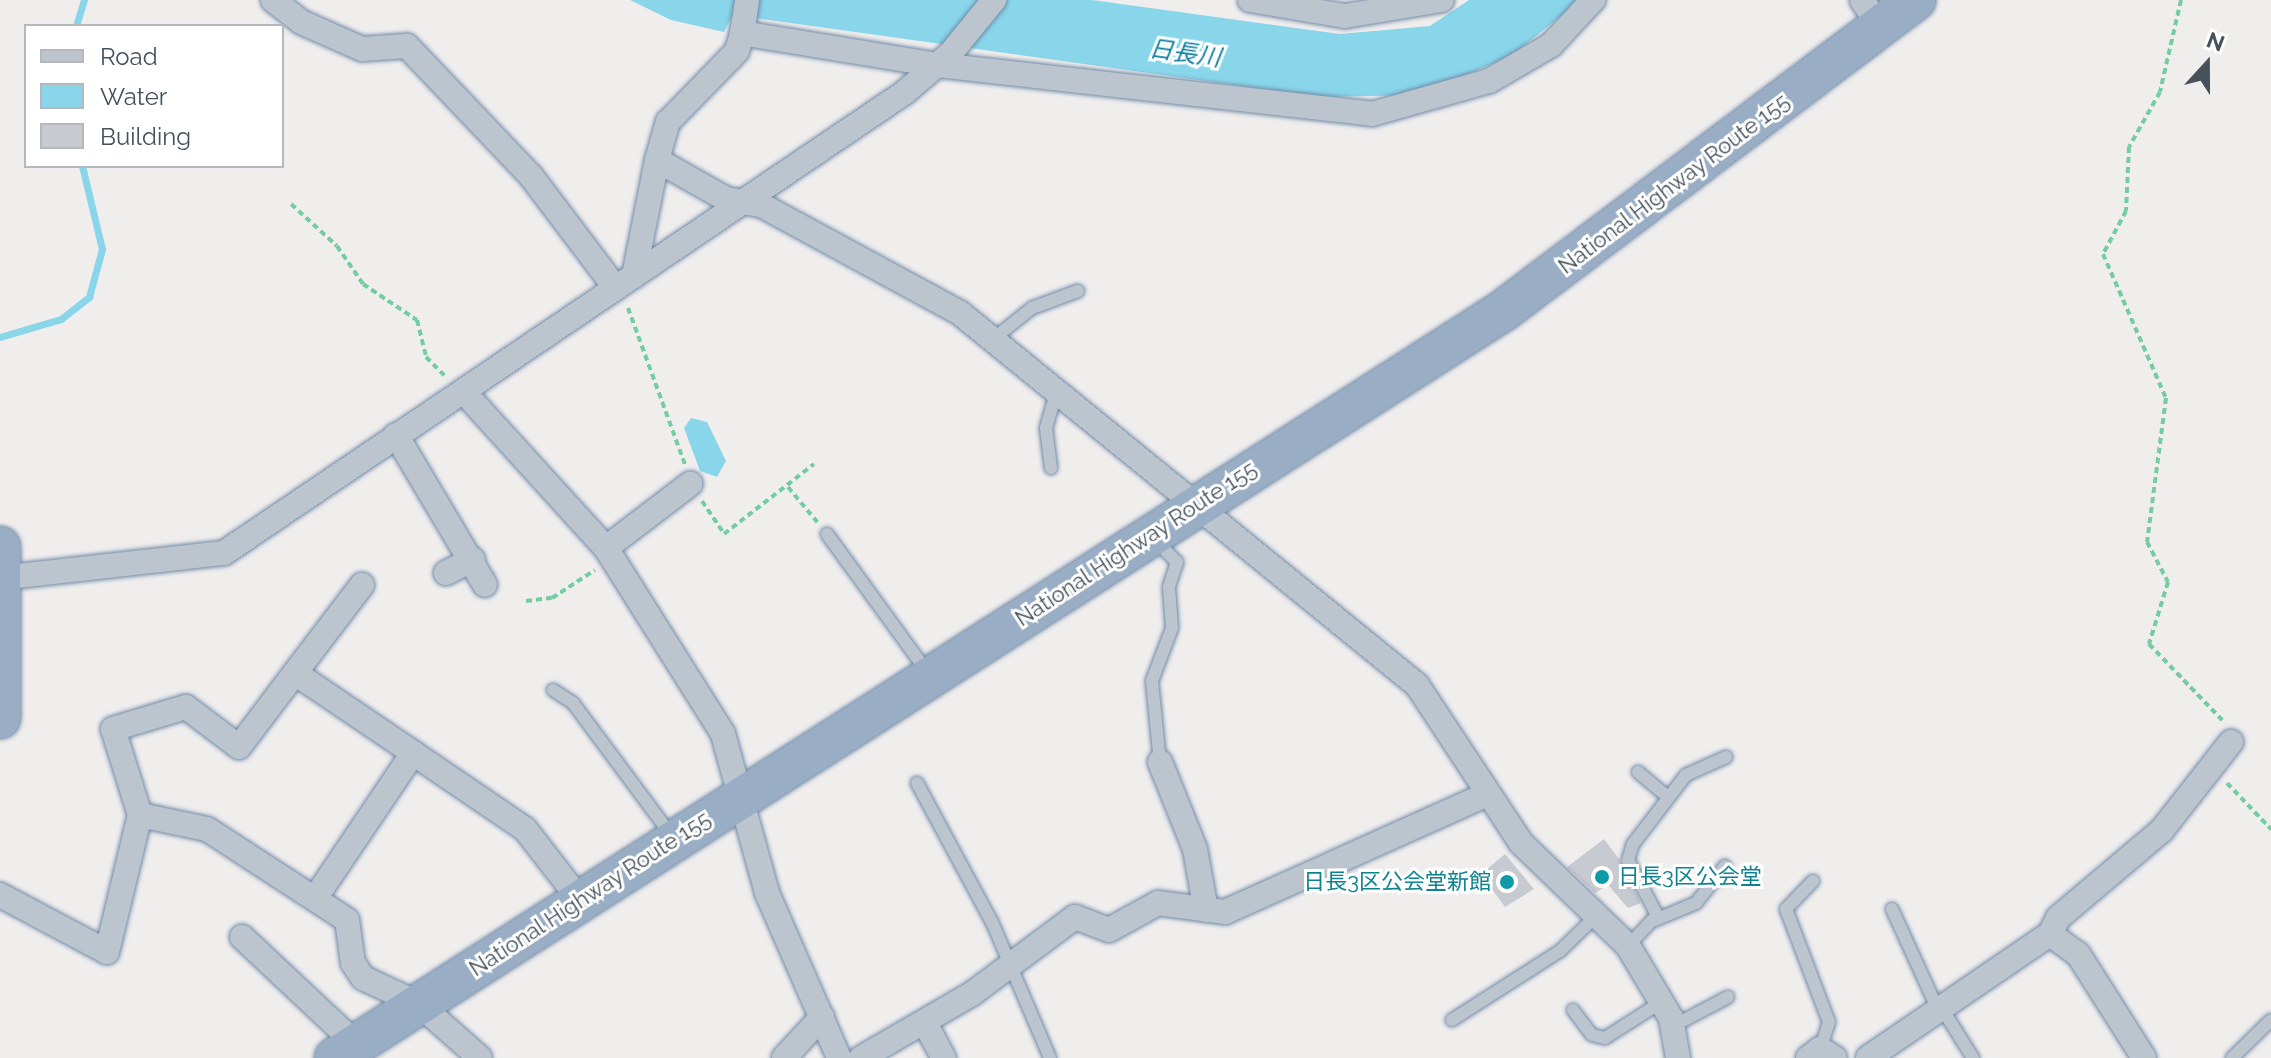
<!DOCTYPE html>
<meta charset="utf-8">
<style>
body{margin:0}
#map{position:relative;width:2271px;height:1058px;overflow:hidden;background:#f0eded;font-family:Raleway,"Noto Sans JP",sans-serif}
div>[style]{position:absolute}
.water>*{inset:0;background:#89d6eb}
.stream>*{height:7px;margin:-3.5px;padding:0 3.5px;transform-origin:3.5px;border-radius:3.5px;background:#89d6eb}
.building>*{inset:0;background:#c7cad0}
.path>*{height:4px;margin-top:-2px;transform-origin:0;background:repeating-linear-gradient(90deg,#74cca1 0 6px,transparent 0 10px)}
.roads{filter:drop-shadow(0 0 2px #708ba8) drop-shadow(0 0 2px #708ba8)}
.service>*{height:12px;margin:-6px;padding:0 6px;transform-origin:6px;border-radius:6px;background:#bcc5cd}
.minor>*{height:24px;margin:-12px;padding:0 12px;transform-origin:12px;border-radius:12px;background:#bcc5cd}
.trunk>*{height:40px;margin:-20px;padding:0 20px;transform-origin:20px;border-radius:20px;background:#99aec4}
.dots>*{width:22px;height:22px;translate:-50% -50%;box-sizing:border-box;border:4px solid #fff;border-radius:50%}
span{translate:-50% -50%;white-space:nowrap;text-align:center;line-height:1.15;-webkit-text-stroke:6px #fff;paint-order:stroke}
.street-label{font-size:22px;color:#46515b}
.culture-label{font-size:22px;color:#0d838f}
.left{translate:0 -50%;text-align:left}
.right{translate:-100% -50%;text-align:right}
.water-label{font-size:24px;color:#0d7f9f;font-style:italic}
.legend{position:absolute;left:24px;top:24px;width:260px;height:144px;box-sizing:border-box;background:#fff;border:2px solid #b5b9bd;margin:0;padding:10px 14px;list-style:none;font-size:24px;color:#46515b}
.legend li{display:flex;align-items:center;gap:16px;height:40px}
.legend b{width:40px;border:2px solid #b5b9bd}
.north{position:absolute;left:2167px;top:24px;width:80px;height:80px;-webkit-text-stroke:6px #fff;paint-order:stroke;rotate:21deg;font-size:22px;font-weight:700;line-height:32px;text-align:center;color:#46515b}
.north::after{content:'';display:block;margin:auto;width:28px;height:36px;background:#46515b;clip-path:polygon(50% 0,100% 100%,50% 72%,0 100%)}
</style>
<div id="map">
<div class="water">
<div style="clip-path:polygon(630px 0,1092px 0,1340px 34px,1430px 26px,1469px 0,1581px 0,1511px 56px,1418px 95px,1320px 97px,733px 15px,724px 32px,671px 20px)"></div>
<div style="clip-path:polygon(691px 418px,707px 422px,726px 461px,717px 477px,700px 471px,684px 428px)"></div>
</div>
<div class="stream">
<div style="left:76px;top:26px;width:27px;rotate:-73deg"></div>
<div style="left:0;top:337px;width:64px;rotate:-16.4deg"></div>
<div style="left:61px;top:319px;width:36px;rotate:-38deg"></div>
<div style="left:89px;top:297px;width:50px;rotate:-74.8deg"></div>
<div style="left:102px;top:249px;width:85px;rotate:-103.5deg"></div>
</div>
<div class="building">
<div style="clip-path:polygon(1604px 839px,1619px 859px,1641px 903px,1628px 908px,1608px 885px,1595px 893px,1567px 867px)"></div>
<div style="clip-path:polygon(1505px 854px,1534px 889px,1505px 907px,1481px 874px)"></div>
</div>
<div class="path">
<div style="left:2181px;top:0;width:94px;rotate:102.9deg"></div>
<div style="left:2160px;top:92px;width:63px;rotate:119.4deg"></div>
<div style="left:2129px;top:147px;width:64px;rotate:92.7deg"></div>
<div style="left:2126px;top:211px;width:49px;rotate:118.1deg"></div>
<div style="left:2103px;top:254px;width:157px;rotate:66.4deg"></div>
<div style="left:2166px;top:398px;width:145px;rotate:97.5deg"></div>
<div style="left:2147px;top:542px;width:45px;rotate:62.3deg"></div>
<div style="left:2168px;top:582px;width:65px;rotate:107deg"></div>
<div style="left:2149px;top:644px;width:110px;rotate:46.1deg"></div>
<div style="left:291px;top:204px;width:62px;rotate:42.4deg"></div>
<div style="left:337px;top:246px;width:46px;rotate:55.6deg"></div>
<div style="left:363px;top:284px;width:65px;rotate:33.7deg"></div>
<div style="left:417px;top:320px;width:38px;rotate:76deg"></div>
<div style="left:426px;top:357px;width:30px;rotate:45deg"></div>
<div style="left:628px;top:308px;width:167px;rotate:70deg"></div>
<div style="left:788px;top:487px;width:47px;rotate:50.2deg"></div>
<div style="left:702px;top:501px;width:40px;rotate:56deg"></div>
<div style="left:724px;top:534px;width:114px;rotate:-37.9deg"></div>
<div style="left:526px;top:601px;width:26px;rotate:-7deg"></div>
<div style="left:552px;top:598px;width:51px;rotate:-33.1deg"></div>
<div style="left:2227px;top:783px;width:64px;rotate:46.3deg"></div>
</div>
<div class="roads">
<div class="service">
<div style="left:992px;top:340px;width:51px;rotate:-38.7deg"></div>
<div style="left:1032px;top:308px;width:49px;rotate:-20.3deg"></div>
<div style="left:1051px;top:468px;width:40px;rotate:-97.1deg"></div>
<div style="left:1046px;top:428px;width:36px;rotate:-74deg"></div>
<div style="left:827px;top:534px;width:172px;rotate:54deg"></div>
<div style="left:1155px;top:540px;width:31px;rotate:45deg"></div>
<div style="left:1177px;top:562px;width:26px;rotate:108deg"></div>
<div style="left:1169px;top:587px;width:41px;rotate:85.8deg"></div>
<div style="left:1172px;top:628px;width:57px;rotate:110.7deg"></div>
<div style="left:1152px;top:681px;width:81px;rotate:84.4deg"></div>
<div style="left:553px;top:690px;width:24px;rotate:33deg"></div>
<div style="left:573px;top:703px;width:164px;rotate:53.4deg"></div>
<div style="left:1638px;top:772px;width:39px;rotate:40deg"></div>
<div style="left:917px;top:783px;width:158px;rotate:61.7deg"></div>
<div style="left:992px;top:922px;width:148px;rotate:66.9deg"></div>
<div style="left:1813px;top:881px;width:39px;rotate:134deg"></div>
<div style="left:1786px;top:909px;width:121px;rotate:69.2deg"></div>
<div style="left:1829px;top:1022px;width:28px;rotate:108deg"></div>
<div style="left:1892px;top:909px;width:113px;rotate:65.5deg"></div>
<div style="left:1655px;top:920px;width:44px;rotate:-22.5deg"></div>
<div style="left:1696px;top:903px;width:47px;rotate:-51.9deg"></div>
<div style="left:1628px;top:946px;width:42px;rotate:-46.9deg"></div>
<div style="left:1657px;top:915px;width:62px;rotate:-117.8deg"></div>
<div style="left:1628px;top:860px;width:17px;rotate:-73deg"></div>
<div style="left:1633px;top:844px;width:87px;rotate:-52.5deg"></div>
<div style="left:1686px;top:775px;width:44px;rotate:-24.2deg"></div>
<div style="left:1573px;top:1010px;width:31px;rotate:53deg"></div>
<div style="left:1592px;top:1035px;width:13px;rotate:13deg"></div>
<div style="left:1605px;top:1038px;width:69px;rotate:-32.5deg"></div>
<div style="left:1943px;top:1010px;width:57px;rotate:58deg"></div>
<div style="left:1452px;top:1020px;width:128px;rotate:-32.6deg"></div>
<div style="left:1560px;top:951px;width:47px;rotate:-44.1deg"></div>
<div style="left:1673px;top:1026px;width:62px;rotate:-27.8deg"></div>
<div style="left:2232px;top:1058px;width:54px;rotate:-44.3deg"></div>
</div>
<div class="minor">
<div style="left:273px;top:0;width:36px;rotate:38deg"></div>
<div style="left:301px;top:22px;width:67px;rotate:23.9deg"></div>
<div style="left:362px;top:49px;width:45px;rotate:-3.8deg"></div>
<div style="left:407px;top:46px;width:180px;rotate:46.4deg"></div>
<div style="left:531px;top:176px;width:139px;rotate:52.9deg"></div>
<div style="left:1250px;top:0;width:96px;rotate:9.6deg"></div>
<div style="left:1345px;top:16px;width:98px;rotate:-9.4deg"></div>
<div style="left:1862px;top:0;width:32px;rotate:56deg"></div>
<div style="left:742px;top:33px;width:33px;rotate:-81deg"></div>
<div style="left:657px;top:160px;width:40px;rotate:-74deg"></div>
<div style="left:668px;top:122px;width:99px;rotate:-45.8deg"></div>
<div style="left:737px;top:51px;width:19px;rotate:-74deg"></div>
<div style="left:742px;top:33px;width:199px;rotate:9.3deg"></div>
<div style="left:938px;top:65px;width:437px;rotate:6.4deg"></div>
<div style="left:1372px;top:114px;width:122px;rotate:-15.8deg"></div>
<div style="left:1489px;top:81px;width:72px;rotate:-30.1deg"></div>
<div style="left:1551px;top:45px;width:62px;rotate:-47deg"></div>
<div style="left:634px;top:276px;width:118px;rotate:-78.8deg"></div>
<div style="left:657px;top:160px;width:79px;rotate:29.5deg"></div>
<div style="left:726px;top:199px;width:36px;rotate:10deg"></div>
<div style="left:761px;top:205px;width:226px;rotate:28.5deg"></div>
<div style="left:960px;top:313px;width:589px;rotate:39.15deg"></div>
<div style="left:1417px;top:685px;width:189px;rotate:56.6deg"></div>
<div style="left:1521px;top:843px;width:149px;rotate:43.9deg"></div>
<div style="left:1628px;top:946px;width:84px;rotate:59.2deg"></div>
<div style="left:1671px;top:1018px;width:41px;rotate:80.1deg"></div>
<div style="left:463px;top:391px;width:212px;rotate:47.7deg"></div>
<div style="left:606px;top:548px;width:220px;rotate:57.8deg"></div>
<div style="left:723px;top:734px;width:165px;rotate:74.5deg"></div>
<div style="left:767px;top:893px;width:180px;rotate:66.4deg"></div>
<div style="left:396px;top:435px;width:174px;rotate:59.3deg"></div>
<div style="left:606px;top:548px;width:106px;rotate:-37.3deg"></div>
<div style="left:446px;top:573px;width:30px;rotate:-27deg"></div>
<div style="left:0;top:578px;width:225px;rotate:-6.4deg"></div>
<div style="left:224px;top:553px;width:821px;rotate:-34.08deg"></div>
<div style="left:904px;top:93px;width:60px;rotate:-40.3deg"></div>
<div style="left:950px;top:54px;width:70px;rotate:-50.8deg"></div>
<div style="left:362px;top:585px;width:111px;rotate:127.3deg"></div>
<div style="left:295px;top:673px;width:143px;rotate:34.1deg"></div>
<div style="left:1160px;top:762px;width:94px;rotate:68.1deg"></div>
<div style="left:1195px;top:849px;width:62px;rotate:79.8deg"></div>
<div style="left:140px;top:815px;width:90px;rotate:-107.4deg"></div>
<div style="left:113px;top:729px;width:76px;rotate:-16.8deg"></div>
<div style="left:186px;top:707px;width:66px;rotate:37deg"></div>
<div style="left:239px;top:747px;width:93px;rotate:-52.9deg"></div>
<div style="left:0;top:895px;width:121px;rotate:28deg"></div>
<div style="left:107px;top:952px;width:141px;rotate:-76.5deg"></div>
<div style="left:140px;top:815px;width:68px;rotate:11.8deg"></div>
<div style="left:207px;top:829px;width:167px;rotate:33deg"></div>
<div style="left:347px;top:920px;width:43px;rotate:82.1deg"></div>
<div style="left:353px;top:963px;width:18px;rotate:56deg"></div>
<div style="left:363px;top:978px;width:62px;rotate:24.9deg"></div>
<div style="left:419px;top:1004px;width:81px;rotate:41.5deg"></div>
<div style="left:316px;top:897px;width:174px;rotate:-56deg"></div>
<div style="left:413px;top:753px;width:135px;rotate:34.2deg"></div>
<div style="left:525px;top:829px;width:90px;rotate:52.2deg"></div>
<div style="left:2050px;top:934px;width:34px;rotate:36deg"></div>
<div style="left:2078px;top:954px;width:123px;rotate:57.6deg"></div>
<div style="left:242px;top:937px;width:156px;rotate:43.2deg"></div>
<div style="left:925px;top:1023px;width:40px;rotate:62deg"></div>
<div style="left:784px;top:1058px;width:56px;rotate:-47.2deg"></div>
<div style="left:861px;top:1058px;width:129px;rotate:-30.1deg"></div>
<div style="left:973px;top:993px;width:127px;rotate:-36.7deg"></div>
<div style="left:1075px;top:917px;width:36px;rotate:21deg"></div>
<div style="left:1109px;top:930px;width:56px;rotate:-28.9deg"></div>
<div style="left:1158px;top:903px;width:68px;rotate:7.7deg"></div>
<div style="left:1225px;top:912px;width:287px;rotate:-24.2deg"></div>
<div style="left:1808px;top:1058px;width:15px;rotate:-37deg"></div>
<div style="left:1820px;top:1049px;width:17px;rotate:31deg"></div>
<div style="left:1868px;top:1058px;width:220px;rotate:-34.3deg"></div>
<div style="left:2050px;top:934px;width:18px;rotate:-63deg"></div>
<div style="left:2058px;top:918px;width:136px;rotate:-40.2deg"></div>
<div style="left:2162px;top:830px;width:112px;rotate:-51.9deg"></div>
</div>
<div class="trunk">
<div style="left:0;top:547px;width:171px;rotate:90deg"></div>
<div style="left:335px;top:1058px;width:1388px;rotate:-32.61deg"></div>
<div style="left:1504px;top:310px;width:515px;rotate:-37.03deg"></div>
</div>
</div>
<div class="dots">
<div style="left:1602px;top:877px;background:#0f9aa8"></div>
<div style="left:1507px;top:882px;background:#0f9aa8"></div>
</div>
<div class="street-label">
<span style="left:1674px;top:184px;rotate:-37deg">National Highway Route 155</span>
<span style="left:1136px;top:544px;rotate:-33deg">National Highway Route 155</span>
<span style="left:590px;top:894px;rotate:-33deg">National Highway Route 155</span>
</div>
<div class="culture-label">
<span class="left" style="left:1618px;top:877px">日長3区公会堂</span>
<span class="right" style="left:1491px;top:882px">日長3区公会堂新館</span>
</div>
<div class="water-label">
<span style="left:1185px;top:53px;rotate:8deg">日長川</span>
</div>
<ul class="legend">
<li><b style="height:10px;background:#bcc5cd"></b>Road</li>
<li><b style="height:22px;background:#89d6eb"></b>Water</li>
<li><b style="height:22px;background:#c7cad0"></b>Building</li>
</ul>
<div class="north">N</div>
</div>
